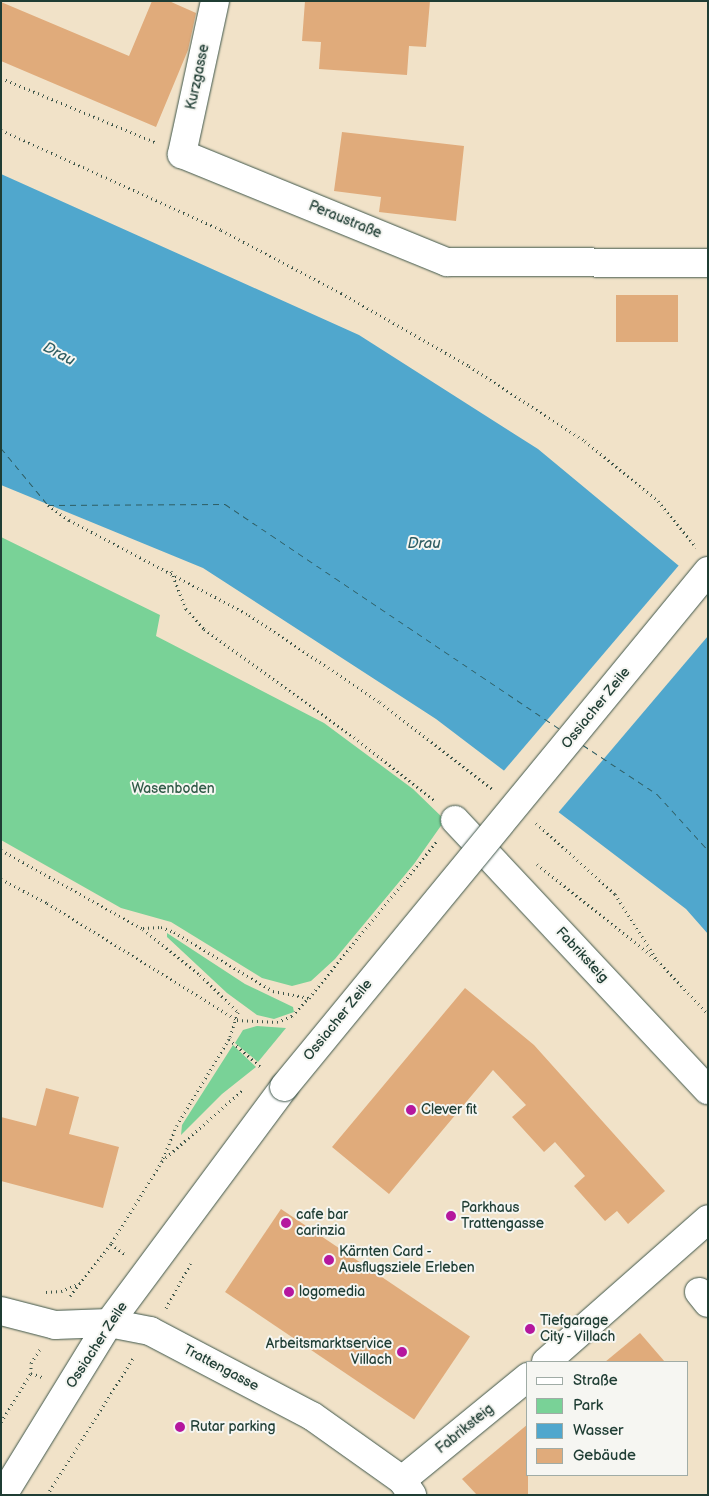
<!DOCTYPE html>
<meta charset="utf-8">
<style>
body{margin:0}
#map{position:relative;width:709px;height:1496px;overflow:hidden;background:#f1e2c8;font-family:"Balsamiq Sans",sans-serif}
div>[style]{position:absolute}
.green>*{inset:0;background:#79d297}
.water>*{inset:0;background:#50a7cd}
.pier>*{inset:0;background:#f1e2c8}
.ferry>*{height:1px;margin-top:-0.5px;transform-origin:0;background:repeating-linear-gradient(90deg,#2e5d62 0 6px,transparent 0 11px)}
.building>*{inset:0;background:#e0ab7b;transform-origin:0 0}
.path>*{height:3px;margin-top:-1.5px;transform-origin:0;background:repeating-linear-gradient(90deg,#3e564a 0 1px,transparent 0 5px)}
.roads{filter:drop-shadow(0 0 1px #3e564a) drop-shadow(0 0 1px #3e564a)}
.street>*{height:28px;margin:-14px;padding:0 14px;transform-origin:14px;border-radius:14px;background:#fff}
.primary>*{height:28px;margin:-14px;padding:0 14px;transform-origin:14px;border-radius:14px;background:#fff}
.bridges{filter:drop-shadow(0 0 1px #3e564a) drop-shadow(0 0 1px #3e564a)}
.primary-bridge>*{height:28px;margin:-14px;padding:0 14px;transform-origin:14px;border-radius:14px;background:#fff}
.dots>*{width:14px;height:14px;translate:-50% -50%;box-sizing:border-box;border:2px solid #f6f6f2;border-radius:50%}
span{translate:-50% -50%;white-space:nowrap;text-align:center;line-height:1.15;-webkit-text-stroke:4px #f6f6f2;paint-order:stroke}
.street-label{font-size:14px;color:#1f3d34}
.park-label{font-size:14px;color:#315b48}
.poi-label{font-size:14px;color:#1f3d34}
.left{translate:0 -50%;text-align:left}
.right{translate:-100% -50%;text-align:right}
.water-label{font-size:15px;color:#2e5d62;font-style:italic}
.frame{position:absolute;inset:0;border:2px solid #1f3d34;pointer-events:none}
.legend{position:absolute;left:526px;top:1361px;width:162px;height:115px;box-sizing:border-box;background:#f6f6f2;border:1px solid #a0aca6;margin:0;padding:6px 9px;list-style:none;font-size:15px;color:#1f3d34}
.legend li{display:flex;align-items:center;gap:10px;height:25px}
.legend b{width:25px;border:1px solid #a0aca6}
</style>
<div id="map">
<div class="green">
<div style="clip-path:polygon(1px 537px,160px 615px,156px 636px,324px 723px,413px 789px,445px 820px,414px 864px,335px 959px,311px 981px,292px 986px,262px 978px,171px 922px,121px 908px,1px 840px)"></div>
<div style="clip-path:polygon(167px 933px,245px 984px,293px 1007px,294px 1012px,274px 1019px,257px 1015px,227px 993px,167px 937px)"></div>
<div style="clip-path:polygon(257px 1026px,286px 1028px,258px 1062px,235px 1043px,243px 1030px)"></div>
<div style="clip-path:polygon(233px 1045px,256px 1067px,222px 1094px,181px 1135px,182px 1125px)"></div>
</div>
<div class="water">
<div style="clip-path:polygon(1px 174px,359px 335px,538px 449px,708px 590px,708px 934px,686px 909px,436px 719px,203px 568px,1px 485px)"></div>
</div>
<div class="pier">
<div style="clip-path:polygon(680px 564px,708px 587px,708px 636px,557px 814px,502px 773px)"></div>
</div>
<div class="ferry">
<div style="left:1px;top:448px;width:74px;rotate:50.5deg"></div>
<div style="left:48px;top:505px;width:177px;rotate:-0.3deg"></div>
<div style="left:225px;top:504px;width:405px;rotate:33.9deg"></div>
<div style="left:583px;top:745px;width:89px;rotate:33.5deg"></div>
<div style="left:657px;top:794px;width:76px;rotate:47.7deg"></div>
</div>
<div class="building">
<div style="clip-path:polygon(152px 1px,169px 1px,196px 13px,188px 50px,156px 127px,1px 61px,1px 2px,129px 56px)"></div>
<div style="clip-path:polygon(305px 1px,430px 1px,426px 47px,409px 46px,407px 75px,319px 69px,321px 42px,302px 41px)"></div>
<div style="clip-path:polygon(342px 132px,464px 146px,456px 221px,379px 212px,381px 197px,334px 191px)"></div>
<div style="left:678px;top:295px;width:47px;height:62px;rotate:90deg"></div>
<div style="clip-path:polygon(465px 988px,534px 1045px,665px 1191px,628px 1224px,617px 1211px,605px 1221px,574px 1186px,585px 1176px,555px 1142px,544px 1152px,512px 1117px,526px 1105px,493px 1070px,389px 1194px,332px 1147px)"></div>
<div style="clip-path:polygon(46px 1088px,79px 1097px,69px 1134px,119px 1147px,103px 1208px,1px 1181px,1px 1117px,36px 1126px)"></div>
<div style="left:281px;top:1209px;width:228px;height:100px;rotate:34deg"></div>
<div style="clip-path:polygon(640px 1333px,665px 1362px,605px 1362px)"></div>
<div style="clip-path:polygon(528px 1424px,528px 1495px,477px 1495px,462px 1479px)"></div>
</div>
<div class="path">
<div style="left:1px;top:78px;width:167px;rotate:22.6deg"></div>
<div style="left:1px;top:130px;width:242px;rotate:24.4deg"></div>
<div style="left:221px;top:230px;width:136px;rotate:27.7deg"></div>
<div style="left:341px;top:293px;width:147px;rotate:29.7deg"></div>
<div style="left:469px;top:366px;width:138px;rotate:32.9deg"></div>
<div style="left:585px;top:441px;width:94px;rotate:39.4deg"></div>
<div style="left:658px;top:501px;width:60px;rotate:50.4deg"></div>
<div style="left:48px;top:505px;width:26px;rotate:36deg"></div>
<div style="left:69px;top:520px;width:204px;rotate:27.8deg"></div>
<div style="left:249px;top:615px;width:157px;rotate:33.6deg"></div>
<div style="left:380px;top:702px;width:142px;rotate:37.8deg"></div>
<div style="left:171px;top:571px;width:41px;rotate:68.5deg"></div>
<div style="left:186px;top:609px;width:27px;rotate:48deg"></div>
<div style="left:204px;top:629px;width:185px;rotate:35.8deg"></div>
<div style="left:354px;top:737px;width:103px;rotate:38.3deg"></div>
<div style="left:536px;top:823px;width:106px;rotate:41.9deg"></div>
<div style="left:615px;top:894px;width:78px;rotate:57.5deg"></div>
<div style="left:1px;top:850px;width:162px;rotate:29.1deg"></div>
<div style="left:143px;top:929px;width:73px;rotate:38.9deg"></div>
<div style="left:200px;top:975px;width:53px;rotate:44.2deg"></div>
<div style="left:238px;top:1012px;width:28px;rotate:108deg"></div>
<div style="left:229px;top:1039px;width:100px;rotate:121.2deg"></div>
<div style="left:177px;top:1125px;width:39px;rotate:113deg"></div>
<div style="left:162px;top:1161px;width:97px;rotate:121.6deg"></div>
<div style="left:111px;top:1244px;width:66px;rotate:128.3deg"></div>
<div style="left:537px;top:864px;width:154px;rotate:38.7deg"></div>
<div style="left:657px;top:960px;width:74px;rotate:46.6deg"></div>
<div style="left:1px;top:879px;width:52px;rotate:27.6deg"></div>
<div style="left:47px;top:903px;width:223px;rotate:31.6deg"></div>
<div style="left:237px;top:1020px;width:40px;rotate:2.9deg"></div>
<div style="left:277px;top:1022px;width:16px;rotate:-22deg"></div>
<div style="left:292px;top:1016px;width:24px;rotate:-48deg"></div>
<div style="left:143px;top:928px;width:18px;rotate:-3deg"></div>
<div style="left:161px;top:927px;width:14px;rotate:21deg"></div>
<div style="left:174px;top:932px;width:115px;rotate:30.8deg"></div>
<div style="left:273px;top:991px;width:37px;rotate:11deg"></div>
<div style="left:309px;top:998px;width:203px;rotate:-50.8deg"></div>
<div style="left:229px;top:1039px;width:44px;rotate:41.3deg"></div>
<div style="left:162px;top:1161px;width:109px;rotate:-41.3deg"></div>
<div style="left:111px;top:1244px;width:19px;rotate:36deg"></div>
<div style="left:46px;top:1292px;width:15px;rotate:-4deg"></div>
<div style="left:61px;top:1291px;width:21px;rotate:-23deg"></div>
<div style="left:166px;top:1308px;width:51px;rotate:-60.9deg"></div>
<div style="left:31px;top:1373px;width:12px;rotate:20deg"></div>
<div style="left:1px;top:1422px;width:57px;rotate:-58.5deg"></div>
<div style="left:31px;top:1373px;width:10px;rotate:-90deg"></div>
<div style="left:31px;top:1363px;width:17px;rotate:-57deg"></div>
<div style="left:47px;top:1495px;width:163px;rotate:-57.8deg"></div>
</div>
<div class="roads">
<div class="street">
<div style="left:215px;top:1px;width:157px;rotate:102.2deg"></div>
<div style="left:182px;top:154px;width:286px;rotate:22.2deg"></div>
<div style="left:447px;top:262px;width:261px;rotate:0.2deg"></div>
<div style="left:455px;top:820px;width:370px;rotate:46.9deg"></div>
<div style="left:699px;top:1292px;width:14px;rotate:51deg"></div>
<div style="left:1px;top:1311px;width:56px;rotate:14.5deg"></div>
<div style="left:55px;top:1325px;width:54px;rotate:-2.1deg"></div>
<div style="left:109px;top:1323px;width:42px;rotate:11deg"></div>
<div style="left:150px;top:1331px;width:183px;rotate:27.7deg"></div>
<div style="left:312px;top:1416px;width:110px;rotate:35.4deg"></div>
<div style="left:402px;top:1480px;width:18px;rotate:56deg"></div>
<div style="left:546px;top:1362px;width:216px;rotate:-41.4deg"></div>
<div style="left:402px;top:1480px;width:163px;rotate:-39.3deg"></div>
</div>
<div class="primary">
<div style="left:3px;top:1495px;width:202px;rotate:-58.4deg"></div>
<div style="left:109px;top:1323px;width:294px;rotate:-53.4deg"></div>
</div>
</div>
<div class="bridges">
<div class="primary-bridge">
<div style="left:284px;top:1087px;width:668px;rotate:-50.59deg"></div>
</div>
</div>
<div class="dots">
<div style="left:411px;top:1110px;background:#b5179e"></div>
<div style="left:451px;top:1216px;background:#b5179e"></div>
<div style="left:286px;top:1223px;background:#b5179e"></div>
<div style="left:329px;top:1260px;background:#b5179e"></div>
<div style="left:289px;top:1292px;background:#b5179e"></div>
<div style="left:530px;top:1329px;background:#b5179e"></div>
<div style="left:402px;top:1352px;background:#b5179e"></div>
<div style="left:180px;top:1427px;background:#b5179e"></div>
</div>
<div class="street-label">
<span style="left:198px;top:77px;rotate:-78deg">Kurzgasse</span>
<span style="left:345px;top:220px;rotate:22deg">Peraustraße</span>
<span style="left:596px;top:708px;rotate:-51deg">Ossiacher Zeile</span>
<span style="left:582px;top:955px;rotate:47deg">Fabriksteig</span>
<span style="left:338px;top:1020px;rotate:-51deg">Ossiacher Zeile</span>
<span style="left:97px;top:1345px;rotate:-57deg">Ossiacher Zeile</span>
<span style="left:221px;top:1368px;rotate:28deg">Trattengasse</span>
<span style="left:465px;top:1429px;rotate:-39deg">Fabriksteig</span>
</div>
<div class="park-label">
<span style="left:173px;top:789px">Wasenboden</span>
</div>
<div class="poi-label">
<span class="left" style="left:421px;top:1110px">Clever fit</span>
<span class="left" style="left:461px;top:1216px">Parkhaus<br>Trattengasse</span>
<span class="left" style="left:296px;top:1223px">cafe bar<br>carinzia</span>
<span class="left" style="left:339px;top:1260px">Kärnten Card -<br>Ausflugsziele Erleben</span>
<span class="left" style="left:299px;top:1292px">logomedia</span>
<span class="left" style="left:540px;top:1329px">Tiefgarage<br>City - Villach</span>
<span class="right" style="left:392px;top:1352px">Arbeitsmarktservice<br>Villach</span>
<span class="left" style="left:190px;top:1427px">Rutar parking</span>
</div>
<div class="water-label">
<span style="left:59px;top:354px;rotate:28deg">Drau</span>
<span style="left:424px;top:544px">Drau</span>
</div>
<div class="frame"></div>
<ul class="legend">
<li><b style="height:6px;background:#fff"></b>Straße</li>
<li><b style="height:14px;background:#79d297"></b>Park</li>
<li><b style="height:14px;background:#50a7cd"></b>Wasser</li>
<li><b style="height:14px;background:#e0ab7b"></b>Gebäude</li>
</ul>
</div>
